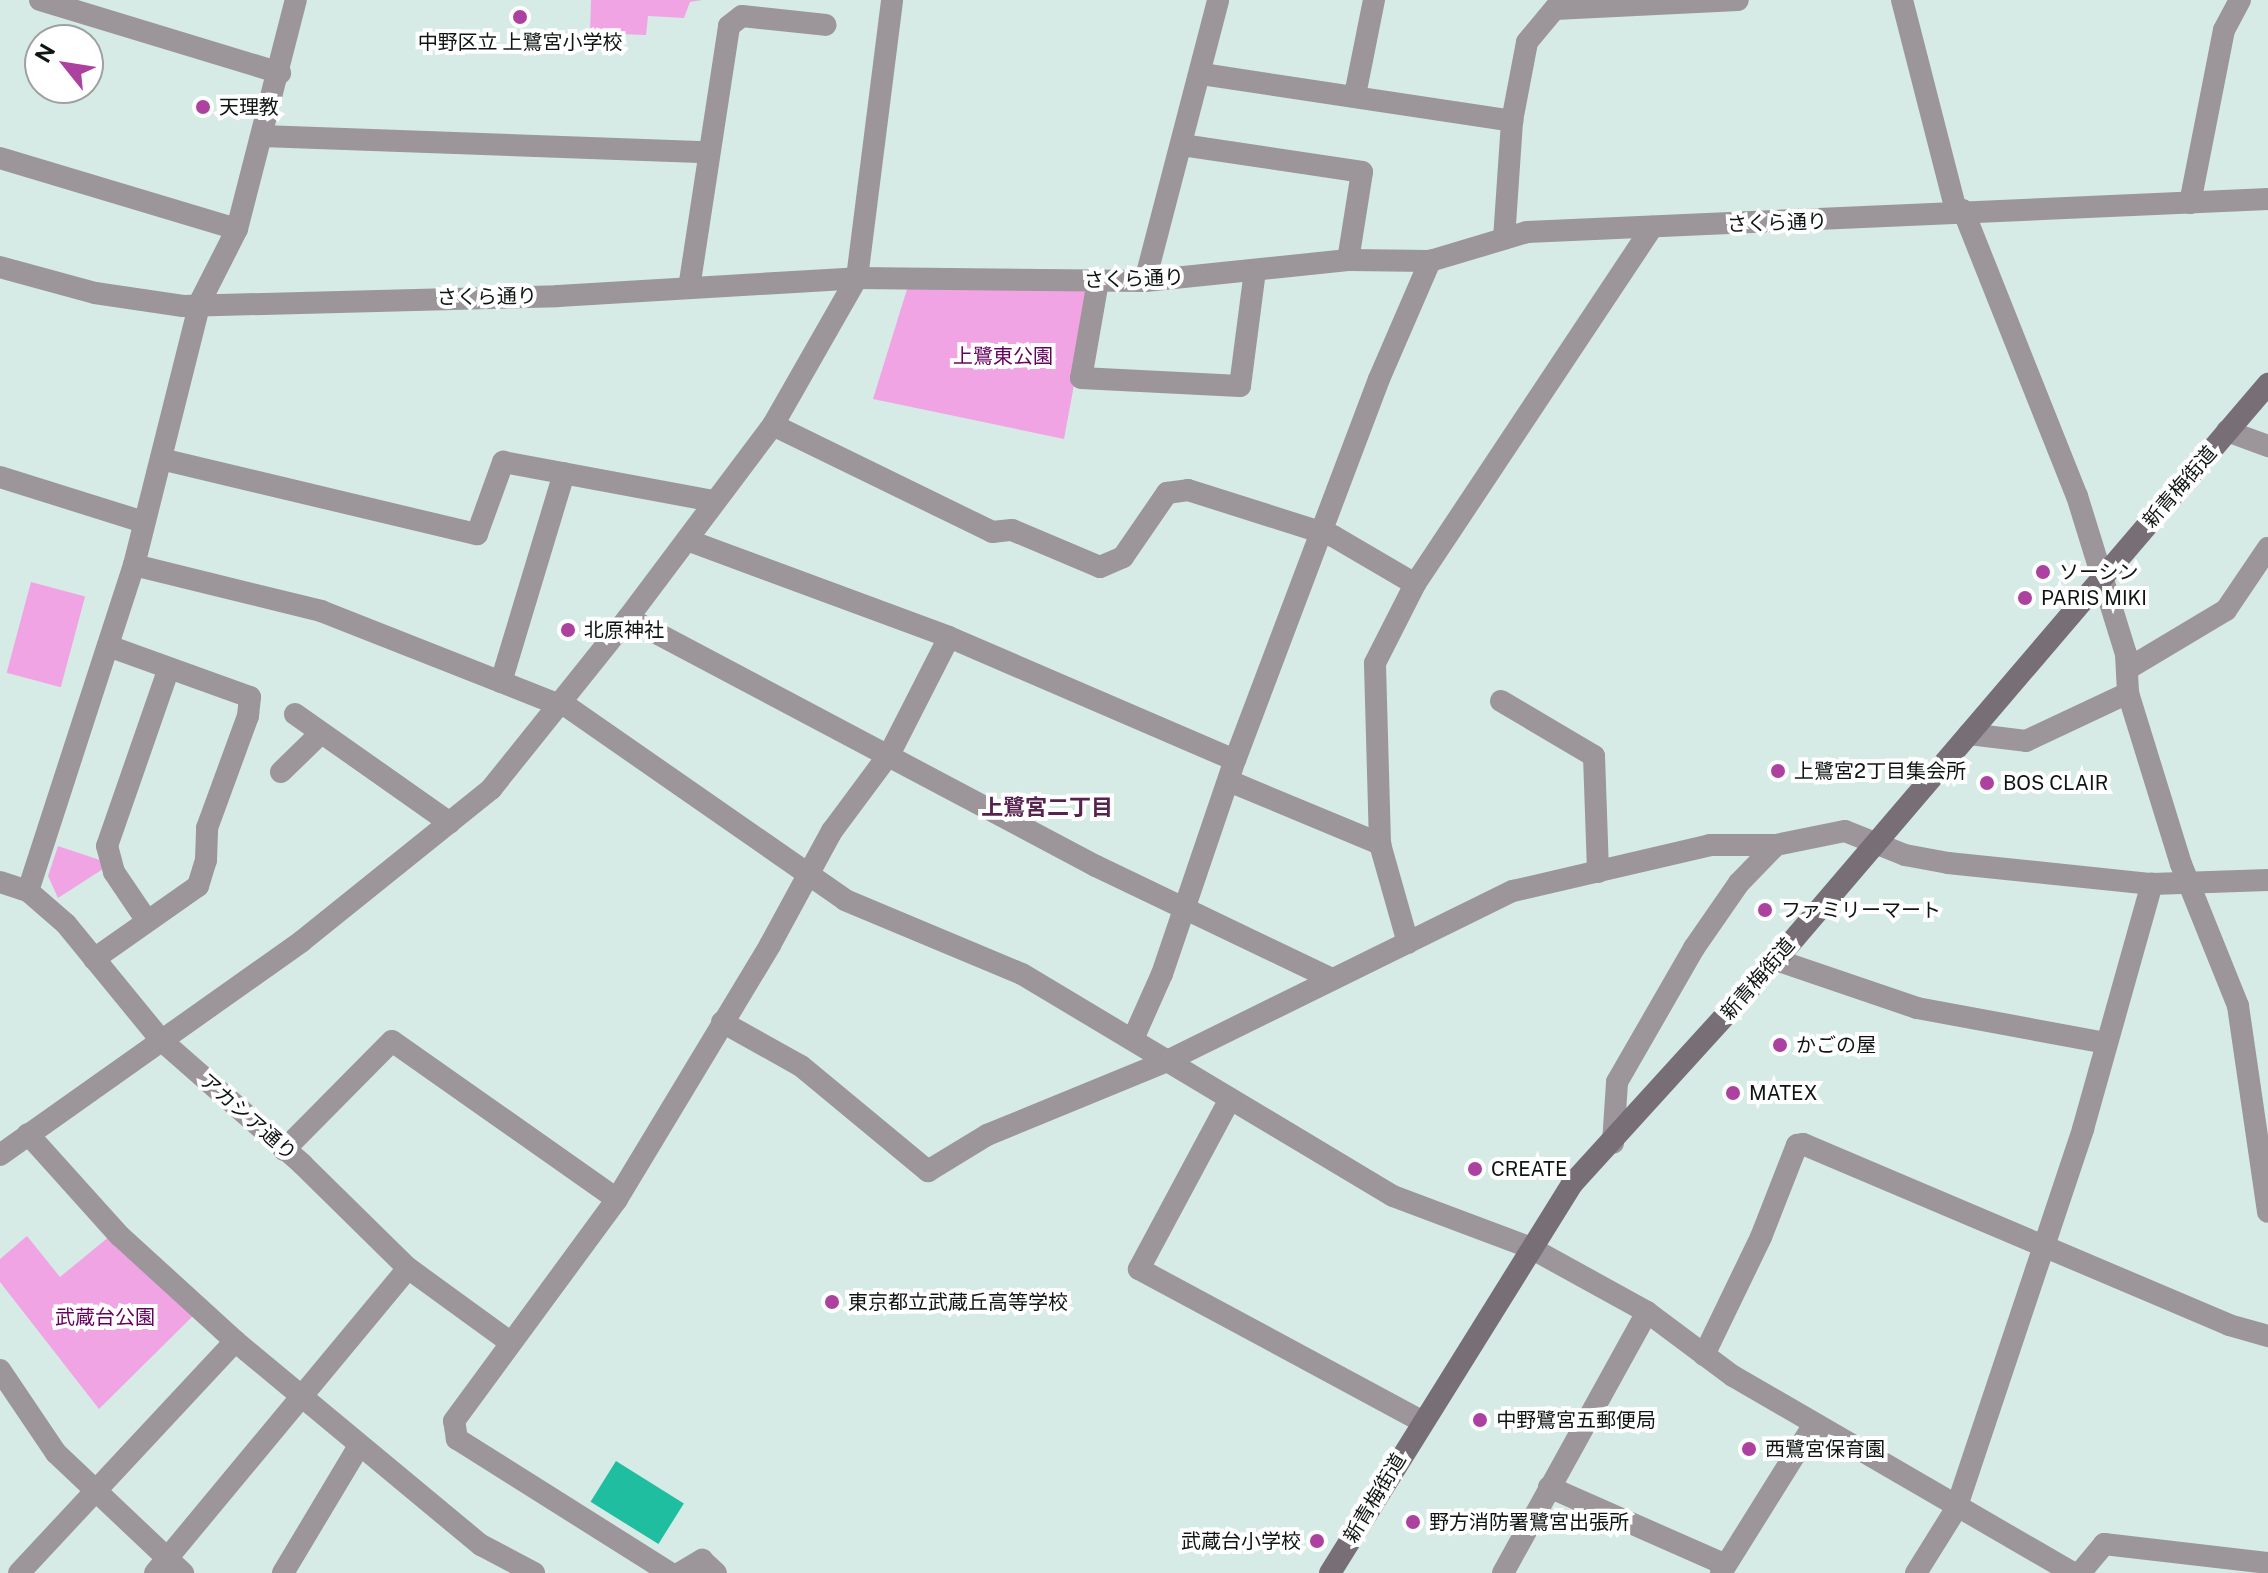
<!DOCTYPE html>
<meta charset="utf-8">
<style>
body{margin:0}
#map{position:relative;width:2268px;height:1573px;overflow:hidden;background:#d6ebe5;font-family:"Public Sans","Noto Sans JP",sans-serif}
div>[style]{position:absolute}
.green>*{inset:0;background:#f1a4e4;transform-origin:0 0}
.water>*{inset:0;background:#1fbea1;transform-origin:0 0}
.minor>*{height:22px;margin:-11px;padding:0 11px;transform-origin:11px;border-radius:11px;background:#9c959a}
.secondary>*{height:22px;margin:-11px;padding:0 11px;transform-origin:11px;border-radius:11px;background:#786f76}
.dots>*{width:22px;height:22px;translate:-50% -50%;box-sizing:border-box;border:4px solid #fff;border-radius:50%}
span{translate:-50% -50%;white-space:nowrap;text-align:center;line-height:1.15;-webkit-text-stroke:8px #fff;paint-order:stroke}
.poi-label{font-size:20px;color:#0e1513}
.left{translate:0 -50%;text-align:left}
.right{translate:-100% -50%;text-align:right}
.street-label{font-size:20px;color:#0e1513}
.park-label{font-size:20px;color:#67005e}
.neighbourhood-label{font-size:22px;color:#56224f;font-weight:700}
.north{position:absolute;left:24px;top:24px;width:80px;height:80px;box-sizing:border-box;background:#fff;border:2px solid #9fa1a1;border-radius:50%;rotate:300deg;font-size:22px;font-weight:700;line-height:32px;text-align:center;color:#0e1513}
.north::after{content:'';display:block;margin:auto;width:28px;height:36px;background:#ad41a0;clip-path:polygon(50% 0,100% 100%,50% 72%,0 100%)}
</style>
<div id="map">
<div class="green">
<div style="clip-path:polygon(591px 0,702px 0,690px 2px,684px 18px,648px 16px,646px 35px,590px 33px)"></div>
<div style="clip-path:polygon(908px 286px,1092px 287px,1064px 439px,873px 399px)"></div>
<div style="left:31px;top:582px;width:56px;height:94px;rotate:15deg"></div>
<div style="clip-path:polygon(58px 846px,100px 860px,103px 869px,58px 898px,48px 876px)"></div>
<div style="clip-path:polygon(27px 1236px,60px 1277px,110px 1236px,197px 1312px,99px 1409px,0 1282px,0 1259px)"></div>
</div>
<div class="water">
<div style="left:616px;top:1461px;width:80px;height:48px;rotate:32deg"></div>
</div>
<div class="minor">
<div style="left:40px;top:0;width:251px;rotate:16.9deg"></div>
<div style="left:1902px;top:0;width:218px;rotate:75.6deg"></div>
<div style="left:1555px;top:9px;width:183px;rotate:-2.8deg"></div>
<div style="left:1202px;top:74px;width:314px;rotate:8.6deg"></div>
<div style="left:1355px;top:95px;width:97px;rotate:-78.7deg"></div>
<div style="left:262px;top:136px;width:444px;rotate:2.1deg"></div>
<div style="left:1182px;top:145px;width:182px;rotate:8.5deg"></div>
<div style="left:1362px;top:172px;width:89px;rotate:99deg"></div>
<div style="left:0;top:158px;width:247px;rotate:16.7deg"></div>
<div style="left:2190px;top:203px;width:176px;rotate:-78.9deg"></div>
<div style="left:2224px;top:30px;width:34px;rotate:-62deg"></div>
<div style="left:1963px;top:210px;width:308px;rotate:68.3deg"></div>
<div style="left:2077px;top:496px;width:165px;rotate:72.8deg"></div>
<div style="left:2126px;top:654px;width:39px;rotate:87deg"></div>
<div style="left:2128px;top:693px;width:179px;rotate:72.8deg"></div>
<div style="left:2181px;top:864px;width:153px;rotate:68.1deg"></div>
<div style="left:2238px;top:1006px;width:208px;rotate:81.7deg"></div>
<div style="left:1504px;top:239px;width:118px;rotate:-86.1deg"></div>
<div style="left:1512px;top:121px;width:80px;rotate:-79.2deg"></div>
<div style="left:1527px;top:42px;width:55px;rotate:-50.2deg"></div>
<div style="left:0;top:267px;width:98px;rotate:15.3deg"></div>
<div style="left:95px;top:293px;width:89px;rotate:8.4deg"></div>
<div style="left:183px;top:306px;width:375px;rotate:-1.5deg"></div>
<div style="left:558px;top:296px;width:300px;rotate:-3.4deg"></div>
<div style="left:857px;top:278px;width:288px;rotate:0.6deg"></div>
<div style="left:1145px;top:281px;width:204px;rotate:-5.9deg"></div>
<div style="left:1348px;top:260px;width:82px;rotate:0.7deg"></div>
<div style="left:1430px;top:261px;width:101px;rotate:-16.6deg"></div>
<div style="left:1527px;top:232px;width:742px;rotate:-2.55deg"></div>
<div style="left:1098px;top:281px;width:98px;rotate:99.9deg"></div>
<div style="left:1081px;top:378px;width:159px;rotate:2.9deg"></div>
<div style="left:1240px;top:386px;width:116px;rotate:-82.6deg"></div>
<div style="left:1145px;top:281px;width:290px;rotate:-75.4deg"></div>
<div style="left:689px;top:288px;width:265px;rotate:-81.3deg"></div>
<div style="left:729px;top:26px;width:16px;rotate:-38deg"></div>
<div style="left:742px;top:16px;width:84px;rotate:6.1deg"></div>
<div style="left:773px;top:425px;width:244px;rotate:26deg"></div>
<div style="left:992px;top:532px;width:20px;rotate:-6deg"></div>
<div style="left:1012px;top:530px;width:95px;rotate:22.8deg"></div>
<div style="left:1100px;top:567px;width:25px;rotate:-23deg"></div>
<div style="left:1123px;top:557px;width:78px;rotate:-55.5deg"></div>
<div style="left:1167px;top:493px;width:21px;rotate:-8deg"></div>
<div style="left:1188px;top:490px;width:152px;rotate:17.6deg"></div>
<div style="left:1333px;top:536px;width:95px;rotate:30.3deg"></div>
<div style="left:2227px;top:431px;width:44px;rotate:20.1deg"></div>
<div style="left:161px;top:459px;width:325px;rotate:13.4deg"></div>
<div style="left:477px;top:534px;width:77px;rotate:-70.1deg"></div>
<div style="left:503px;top:462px;width:214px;rotate:10.5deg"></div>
<div style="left:0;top:477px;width:151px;rotate:17.4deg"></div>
<div style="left:687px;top:540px;width:279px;rotate:20.3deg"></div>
<div style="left:949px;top:637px;width:311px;rotate:23.3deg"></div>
<div style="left:134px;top:565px;width:193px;rotate:13.8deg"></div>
<div style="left:321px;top:611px;width:257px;rotate:21.5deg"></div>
<div style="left:628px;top:618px;width:530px;rotate:27.92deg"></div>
<div style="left:1096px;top:866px;width:259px;rotate:25.6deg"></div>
<div style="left:2129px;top:668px;width:113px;rotate:-30.9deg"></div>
<div style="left:2226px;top:610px;width:75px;rotate:-55.9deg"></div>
<div style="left:501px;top:682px;width:218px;rotate:-73.2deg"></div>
<div style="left:1501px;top:701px;width:108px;rotate:30.6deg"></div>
<div style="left:1594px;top:756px;width:116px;rotate:88deg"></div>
<div style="left:562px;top:703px;width:345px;rotate:34.8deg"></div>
<div style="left:845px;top:900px;width:192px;rotate:22.7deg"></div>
<div style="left:1022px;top:974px;width:432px;rotate:30.9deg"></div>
<div style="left:1393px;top:1196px;width:145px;rotate:20.6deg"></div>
<div style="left:1529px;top:1247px;width:135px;rotate:28.8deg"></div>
<div style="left:1647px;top:1312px;width:107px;rotate:36.7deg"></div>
<div style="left:1733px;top:1376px;width:393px;rotate:30.1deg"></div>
<div style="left:295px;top:714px;width:189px;rotate:35.1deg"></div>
<div style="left:1969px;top:734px;width:57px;rotate:7deg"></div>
<div style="left:2026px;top:741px;width:113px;rotate:-25.2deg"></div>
<div style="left:281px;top:772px;width:56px;rotate:-44.3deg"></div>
<div style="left:1229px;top:781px;width:164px;rotate:22.6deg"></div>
<div style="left:0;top:882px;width:29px;rotate:18deg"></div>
<div style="left:28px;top:891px;width:50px;rotate:41deg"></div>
<div style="left:66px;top:924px;width:150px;rotate:50.7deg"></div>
<div style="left:161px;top:1040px;width:188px;rotate:41.3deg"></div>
<div style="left:302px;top:1164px;width:148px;rotate:44.5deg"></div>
<div style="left:408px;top:1268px;width:126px;rotate:36deg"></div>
<div style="left:28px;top:891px;width:343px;rotate:-72deg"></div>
<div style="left:134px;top:565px;width:271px;rotate:-75.9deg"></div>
<div style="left:200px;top:302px;width:82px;rotate:-63.1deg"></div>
<div style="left:237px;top:229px;width:236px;rotate:-75.6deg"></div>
<div style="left:147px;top:921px;width:59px;rotate:-124deg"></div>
<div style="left:114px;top:872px;width:27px;rotate:-105deg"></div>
<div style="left:107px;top:846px;width:188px;rotate:-70.8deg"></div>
<div style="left:1408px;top:943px;width:103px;rotate:-105.8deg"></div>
<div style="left:1380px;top:844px;width:181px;rotate:-91.6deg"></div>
<div style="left:1375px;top:663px;width:89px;rotate:-63.1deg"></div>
<div style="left:1415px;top:584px;width:429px;rotate:-56.4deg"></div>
<div style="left:94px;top:959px;width:127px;rotate:-35.1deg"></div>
<div style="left:198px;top:886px;width:27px;rotate:-73deg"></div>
<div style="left:206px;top:860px;width:32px;rotate:-88deg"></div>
<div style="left:207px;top:828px;width:119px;rotate:-69.9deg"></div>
<div style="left:248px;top:716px;width:19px;rotate:-84deg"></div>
<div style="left:250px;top:697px;width:151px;rotate:-160.2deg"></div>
<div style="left:1776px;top:960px;width:149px;rotate:18.8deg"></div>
<div style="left:1917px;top:1008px;width:192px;rotate:10.5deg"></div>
<div style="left:722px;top:1022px;width:90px;rotate:29.1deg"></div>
<div style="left:801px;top:1066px;width:165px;rotate:39.6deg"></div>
<div style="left:928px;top:1171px;width:69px;rotate:-31.4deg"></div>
<div style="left:987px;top:1135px;width:192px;rotate:-22.3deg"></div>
<div style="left:1165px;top:1062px;width:388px;rotate:-26.2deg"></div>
<div style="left:1513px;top:891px;width:202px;rotate:-13.1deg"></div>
<div style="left:1710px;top:845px;width:66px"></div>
<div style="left:1776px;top:845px;width:70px;rotate:-11.5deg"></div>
<div style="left:1845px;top:831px;width:65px;rotate:21.8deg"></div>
<div style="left:1905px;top:855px;width:44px;rotate:10.5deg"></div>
<div style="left:1948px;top:863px;width:205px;rotate:5.9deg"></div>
<div style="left:2152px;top:884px;width:116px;rotate:-2deg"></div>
<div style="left:1133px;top:1039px;width:71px;rotate:-66deg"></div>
<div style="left:1162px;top:974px;width:226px;rotate:-71.2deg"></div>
<div style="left:1235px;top:760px;width:407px;rotate:-69.3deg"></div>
<div style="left:1379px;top:379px;width:129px;rotate:-66.6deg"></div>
<div style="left:1230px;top:1099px;width:193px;rotate:118.2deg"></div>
<div style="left:1139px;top:1269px;width:320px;rotate:28.3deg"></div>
<div style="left:28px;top:1134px;width:137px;rotate:48deg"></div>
<div style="left:120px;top:1236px;width:156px;rotate:42.4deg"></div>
<div style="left:235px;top:1341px;width:320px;rotate:39.7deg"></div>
<div style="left:481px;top:1545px;width:60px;rotate:27.8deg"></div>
<div style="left:1613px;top:1143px;width:61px;rotate:-86.2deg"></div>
<div style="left:1617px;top:1082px;width:155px;rotate:-60.1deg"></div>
<div style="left:1694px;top:948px;width:79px;rotate:-55.3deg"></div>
<div style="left:1739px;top:883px;width:53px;rotate:-45.8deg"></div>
<div style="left:284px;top:1150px;width:153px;rotate:-45.3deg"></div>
<div style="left:392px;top:1041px;width:275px;rotate:35.1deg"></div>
<div style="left:0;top:1155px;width:370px;rotate:-35.3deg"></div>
<div style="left:302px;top:941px;width:243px;rotate:-38.8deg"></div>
<div style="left:491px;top:789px;width:219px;rotate:-51.3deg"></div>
<div style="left:628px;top:618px;width:241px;rotate:-53.1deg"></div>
<div style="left:773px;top:425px;width:169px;rotate:-60.3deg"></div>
<div style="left:857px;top:278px;width:280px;rotate:-82.8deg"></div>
<div style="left:1704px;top:1355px;width:131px;rotate:-64.2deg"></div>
<div style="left:1761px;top:1237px;width:99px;rotate:-68.6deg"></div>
<div style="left:1797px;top:1145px;width:6px;rotate:-9deg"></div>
<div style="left:1803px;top:1144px;width:463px;rotate:23deg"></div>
<div style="left:2229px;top:1325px;width:41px;rotate:15.8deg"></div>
<div style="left:0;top:1370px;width:100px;rotate:56deg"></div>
<div style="left:56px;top:1453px;width:175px;rotate:43.4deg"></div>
<div style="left:1549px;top:1487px;width:193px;rotate:23.8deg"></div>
<div style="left:19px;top:1573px;width:317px;rotate:-47deg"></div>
<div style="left:155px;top:1573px;width:396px;rotate:-50.3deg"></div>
<div style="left:283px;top:1573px;width:148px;rotate:-59.1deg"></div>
<div style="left:670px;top:1573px;width:252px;rotate:-147.8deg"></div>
<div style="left:457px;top:1439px;width:18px;rotate:-99deg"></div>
<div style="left:454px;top:1421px;width:275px;rotate:-53.7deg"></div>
<div style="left:617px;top:1199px;width:297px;rotate:-58.9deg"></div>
<div style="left:770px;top:945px;width:130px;rotate:-61.5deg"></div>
<div style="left:832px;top:831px;width:97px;rotate:-53.4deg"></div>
<div style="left:890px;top:753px;width:130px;rotate:-63deg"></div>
<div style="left:680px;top:1573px;width:26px;rotate:-31deg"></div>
<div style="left:702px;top:1560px;width:19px;rotate:43deg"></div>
<div style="left:1503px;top:1573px;width:298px;rotate:-61.1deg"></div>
<div style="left:1721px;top:1573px;width:176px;rotate:-58deg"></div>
<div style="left:1916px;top:1573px;width:75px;rotate:-58deg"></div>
<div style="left:1956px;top:1509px;width:401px;rotate:-71.5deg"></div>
<div style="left:2083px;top:1129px;width:255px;rotate:-74.3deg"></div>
<div style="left:2080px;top:1573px;width:38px;rotate:-50deg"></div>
<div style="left:2104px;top:1544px;width:165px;rotate:6.6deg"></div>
</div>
<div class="secondary">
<div style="left:1330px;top:1573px;width:458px;rotate:-58.1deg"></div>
<div style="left:1572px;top:1184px;width:303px;rotate:-47.7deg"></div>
<div style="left:1776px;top:960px;width:758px;rotate:-49.5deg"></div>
</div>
<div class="dots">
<div style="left:520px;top:17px;background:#ad41a0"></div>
<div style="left:203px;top:107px;background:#ad41a0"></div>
<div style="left:2043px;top:572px;background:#ad41a0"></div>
<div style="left:2025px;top:598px;background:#ad41a0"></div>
<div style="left:568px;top:630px;background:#ad41a0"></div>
<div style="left:1778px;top:771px;background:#ad41a0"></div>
<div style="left:1987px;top:783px;background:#ad41a0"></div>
<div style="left:1765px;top:910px;background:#ad41a0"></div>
<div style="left:1780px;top:1045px;background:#ad41a0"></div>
<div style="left:1733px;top:1093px;background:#ad41a0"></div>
<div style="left:1475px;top:1169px;background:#ad41a0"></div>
<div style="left:832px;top:1302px;background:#ad41a0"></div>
<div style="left:1480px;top:1420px;background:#ad41a0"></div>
<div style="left:1749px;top:1449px;background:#ad41a0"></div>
<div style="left:1413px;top:1522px;background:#ad41a0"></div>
<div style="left:1317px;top:1541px;background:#ad41a0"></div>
</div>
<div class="poi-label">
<span style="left:520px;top:42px">中野区立 上鷺宮小学校</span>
<span class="left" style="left:219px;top:107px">天理教</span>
<span class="left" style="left:2059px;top:572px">ソーシン</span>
<span class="left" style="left:2041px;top:598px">PARIS MIKI</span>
<span class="left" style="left:584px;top:630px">北原神社</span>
<span class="left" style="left:1794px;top:771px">上鷺宮2丁目集会所</span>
<span class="left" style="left:2003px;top:783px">BOS CLAIR</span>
<span class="left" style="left:1781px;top:910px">ファミリーマート</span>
<span class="left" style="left:1796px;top:1045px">かごの屋</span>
<span class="left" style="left:1749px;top:1093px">MATEX</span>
<span class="left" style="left:1491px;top:1169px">CREATE</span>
<span class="left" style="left:848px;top:1302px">東京都立武蔵丘高等学校</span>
<span class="left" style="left:1496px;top:1420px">中野鷺宮五郵便局</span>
<span class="left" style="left:1765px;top:1449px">西鷺宮保育園</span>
<span class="left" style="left:1429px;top:1522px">野方消防署鷺宮出張所</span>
<span class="right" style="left:1301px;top:1541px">武蔵台小学校</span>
</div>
<div class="street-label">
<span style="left:1777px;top:223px;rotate:-2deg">さくら通り</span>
<span style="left:1134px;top:279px;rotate:-2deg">さくら通り</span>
<span style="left:487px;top:297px;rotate:-1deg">さくら通り</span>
<span style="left:2180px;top:487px;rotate:-49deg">新青梅街道</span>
<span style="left:1758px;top:979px;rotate:-49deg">新青梅街道</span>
<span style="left:248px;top:1117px;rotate:41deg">アカシア通り</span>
<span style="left:1375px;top:1498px;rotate:-59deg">新青梅街道</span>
</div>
<div class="park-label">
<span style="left:1003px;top:356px">上鷺東公園</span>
<span style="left:105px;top:1317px">武蔵台公園</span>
</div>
<div class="neighbourhood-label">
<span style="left:1047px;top:808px">上鷺宮二丁目</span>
</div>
<div class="north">N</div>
</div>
